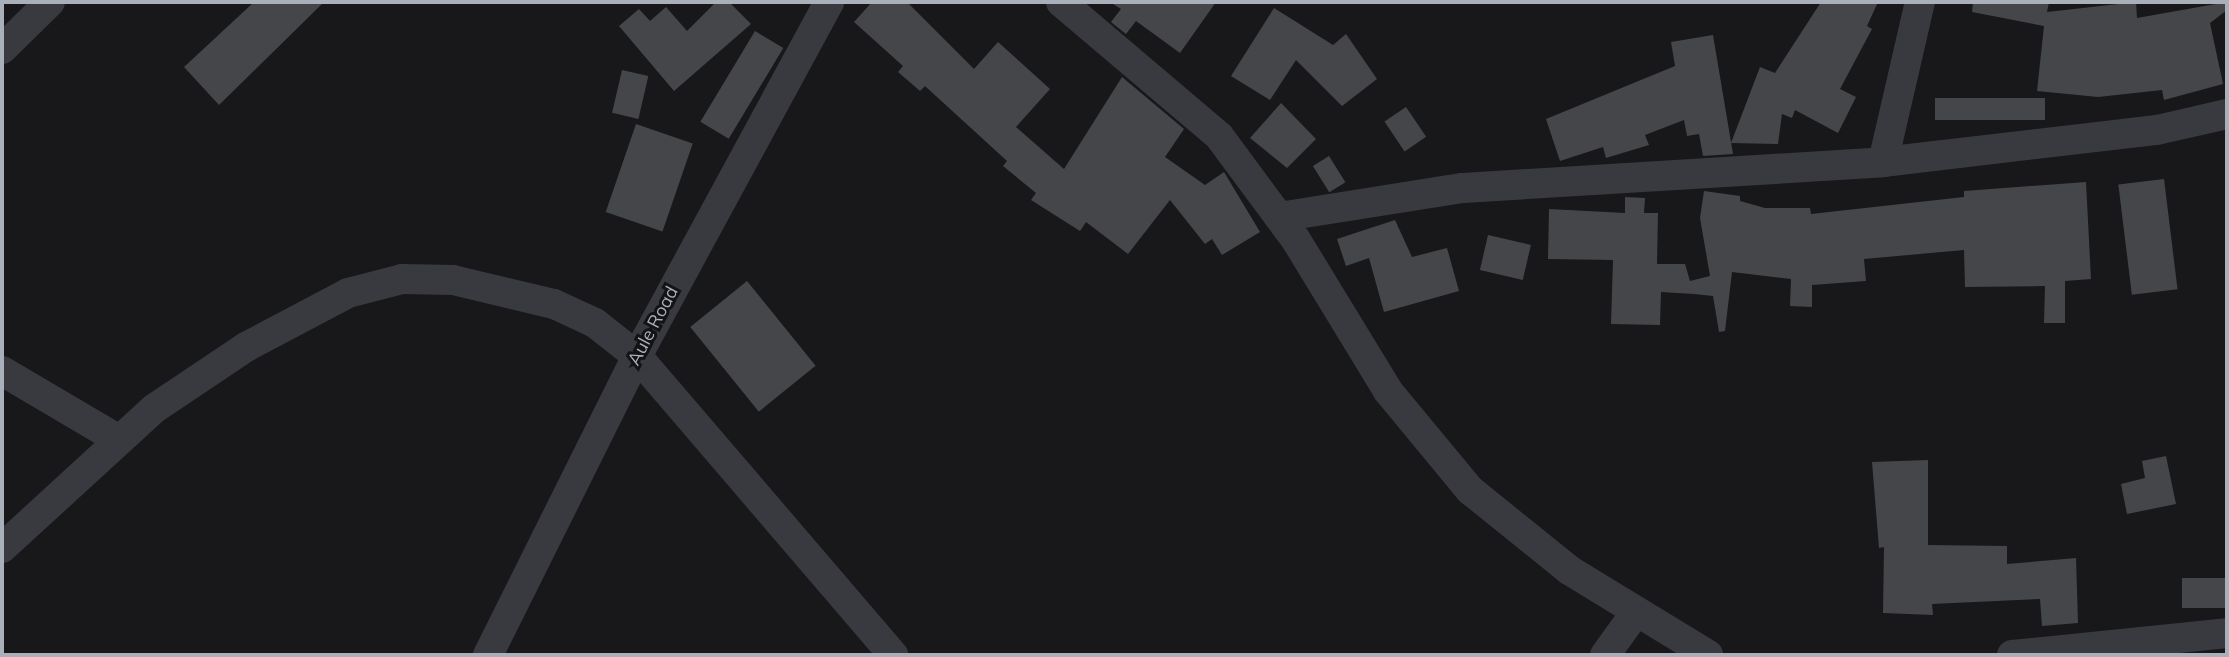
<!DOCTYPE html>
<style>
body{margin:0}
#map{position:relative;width:2229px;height:657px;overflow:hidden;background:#18181a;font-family:Mulish,sans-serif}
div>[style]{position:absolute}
.building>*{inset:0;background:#44464a;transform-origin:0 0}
.minor>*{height:30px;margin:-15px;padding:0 15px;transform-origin:15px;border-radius:15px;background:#393a3f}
span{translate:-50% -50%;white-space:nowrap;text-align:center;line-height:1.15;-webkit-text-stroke:6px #131315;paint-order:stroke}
.street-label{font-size:18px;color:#aab0ba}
.frame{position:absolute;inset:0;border:4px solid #aab0ba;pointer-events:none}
</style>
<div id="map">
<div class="building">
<div style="clip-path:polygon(254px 2px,324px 2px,219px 105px,184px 67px)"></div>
<div style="clip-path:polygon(716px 2px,729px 2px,751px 24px,674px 91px,619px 26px,639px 9px,650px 21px,666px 7px,687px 31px)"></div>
<div style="clip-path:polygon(872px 2px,907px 2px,974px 69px,998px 42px,1050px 89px,1016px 127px,1064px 169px,1122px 77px,1184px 129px,1165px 157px,1205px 185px,1224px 172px,1260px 232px,1222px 255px,1212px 239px,1205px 244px,1170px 200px,1128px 254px,1086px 222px,1080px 231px,1031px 200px,1036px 193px,1003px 166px,1007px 161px,925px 86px,920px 91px,898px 72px,903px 66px,854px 22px)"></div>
<div style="clip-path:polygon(1110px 2px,1216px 2px,1180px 53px,1136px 21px,1126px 34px,1111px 22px,1121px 9px)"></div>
<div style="clip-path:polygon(1821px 2px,1878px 2px,1867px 26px,1872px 29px,1840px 89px,1856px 97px,1838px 133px,1795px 110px,1792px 118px,1782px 114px,1778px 144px,1731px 143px,1760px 67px,1775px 73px)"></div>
<div style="clip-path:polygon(1973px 2px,2049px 2px,2047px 12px,2136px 2px,2137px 18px,2227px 2px,2227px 10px,2210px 23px,2223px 84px,2164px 100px,2162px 90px,2098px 97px,2037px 91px,2044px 26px,1972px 12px)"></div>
<div style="clip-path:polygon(1274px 8px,1333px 45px,1346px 34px,1377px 79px,1342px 106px,1296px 60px,1270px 100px,1231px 76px)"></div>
<div style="left:755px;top:31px;width:33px;height:106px;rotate:31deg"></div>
<div style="clip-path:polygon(1713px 35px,1733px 154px,1703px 156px,1699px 134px,1687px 136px,1684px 120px,1645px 135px,1649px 145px,1606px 158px,1603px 147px,1560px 161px,1546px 119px,1675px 66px,1671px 42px)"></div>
<div style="left:622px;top:70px;width:27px;height:44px;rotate:13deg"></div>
<div style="left:2045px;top:98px;width:22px;height:110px;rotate:90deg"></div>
<div style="clip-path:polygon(1281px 103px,1316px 139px,1287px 168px,1250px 138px)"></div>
<div style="left:1406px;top:107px;width:36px;height:26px;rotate:56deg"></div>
<div style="left:636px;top:124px;width:60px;height:93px;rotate:19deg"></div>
<div style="left:1329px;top:156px;width:31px;height:19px;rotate:58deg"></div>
<div style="left:2164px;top:179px;width:111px;height:46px;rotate:83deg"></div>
<div style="clip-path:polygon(2086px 182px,2091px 279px,2065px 281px,2065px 323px,2044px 323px,2045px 286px,1965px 287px,1964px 250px,1864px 259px,1866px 281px,1812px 285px,1812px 307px,1790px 306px,1791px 279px,1732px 272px,1725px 331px,1719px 332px,1713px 296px,1694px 294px,1661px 292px,1660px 325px,1611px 324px,1613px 260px,1548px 259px,1549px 209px,1625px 213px,1625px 197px,1645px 198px,1644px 213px,1658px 213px,1657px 264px,1685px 264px,1690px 281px,1710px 276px,1700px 218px,1704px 191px,1740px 196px,1740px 201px,1765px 208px,1810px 208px,1811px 214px,1964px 197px,1964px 191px)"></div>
<div style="clip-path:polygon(1395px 220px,1412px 257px,1447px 248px,1459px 291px,1384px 312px,1369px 258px,1346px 266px,1337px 239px)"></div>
<div style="left:1488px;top:235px;width:44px;height:36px;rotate:13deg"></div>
<div style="left:747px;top:281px;width:109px;height:73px;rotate:51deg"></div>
<div style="clip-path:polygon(2166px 456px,2176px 504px,2127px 514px,2121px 484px,2145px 478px,2142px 461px)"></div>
<div style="clip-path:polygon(1928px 460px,1928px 545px,2007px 546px,2007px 564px,2076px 558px,2078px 623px,2042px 626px,2040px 599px,1932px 604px,1933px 615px,1883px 613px,1884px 547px,1879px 548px,1872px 462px)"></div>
<div style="left:2227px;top:578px;width:30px;height:45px;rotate:90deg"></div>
</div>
<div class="minor">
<div style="left:1061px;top:2px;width:207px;rotate:40.3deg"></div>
<div style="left:1219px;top:136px;width:129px;rotate:53.5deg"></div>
<div style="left:1296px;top:240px;width:177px;rotate:58.6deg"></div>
<div style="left:1388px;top:391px;width:129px;rotate:50.4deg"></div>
<div style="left:1470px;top:490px;width:127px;rotate:38.9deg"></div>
<div style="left:1569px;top:570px;width:163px;rotate:31.4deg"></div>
<div style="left:2px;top:49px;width:67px;rotate:-44.4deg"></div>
<div style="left:1883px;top:162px;width:164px;rotate:-77deg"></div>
<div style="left:1279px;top:217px;width:186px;rotate:-9deg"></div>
<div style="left:1463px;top:188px;width:421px;rotate:-3.5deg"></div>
<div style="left:1883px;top:162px;width:276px;rotate:-6.7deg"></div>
<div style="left:2157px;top:130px;width:72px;rotate:-12.9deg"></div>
<div style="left:2px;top:371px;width:136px;rotate:30.5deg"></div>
<div style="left:2px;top:548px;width:207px;rotate:-42.5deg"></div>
<div style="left:155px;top:408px;width:110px;rotate:-33.8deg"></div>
<div style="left:246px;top:347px;width:115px;rotate:-27.9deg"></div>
<div style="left:348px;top:293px;width:56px;rotate:-14.5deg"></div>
<div style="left:402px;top:279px;width:51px;rotate:1.1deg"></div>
<div style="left:453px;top:280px;width:104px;rotate:13.4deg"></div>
<div style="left:554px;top:304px;width:45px;rotate:24.9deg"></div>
<div style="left:595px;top:323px;width:53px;rotate:38.2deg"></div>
<div style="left:637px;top:356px;width:394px;rotate:49.4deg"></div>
<div style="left:488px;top:655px;width:334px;rotate:-63.5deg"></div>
<div style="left:637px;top:356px;width:403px;rotate:-61.5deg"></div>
<div style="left:1605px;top:655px;width:53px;rotate:-54.2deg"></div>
<div style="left:2012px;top:655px;width:216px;rotate:-5.8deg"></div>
</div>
<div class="street-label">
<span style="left:653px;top:326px;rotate:-62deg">Aule Road</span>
</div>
<div class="frame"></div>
</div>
